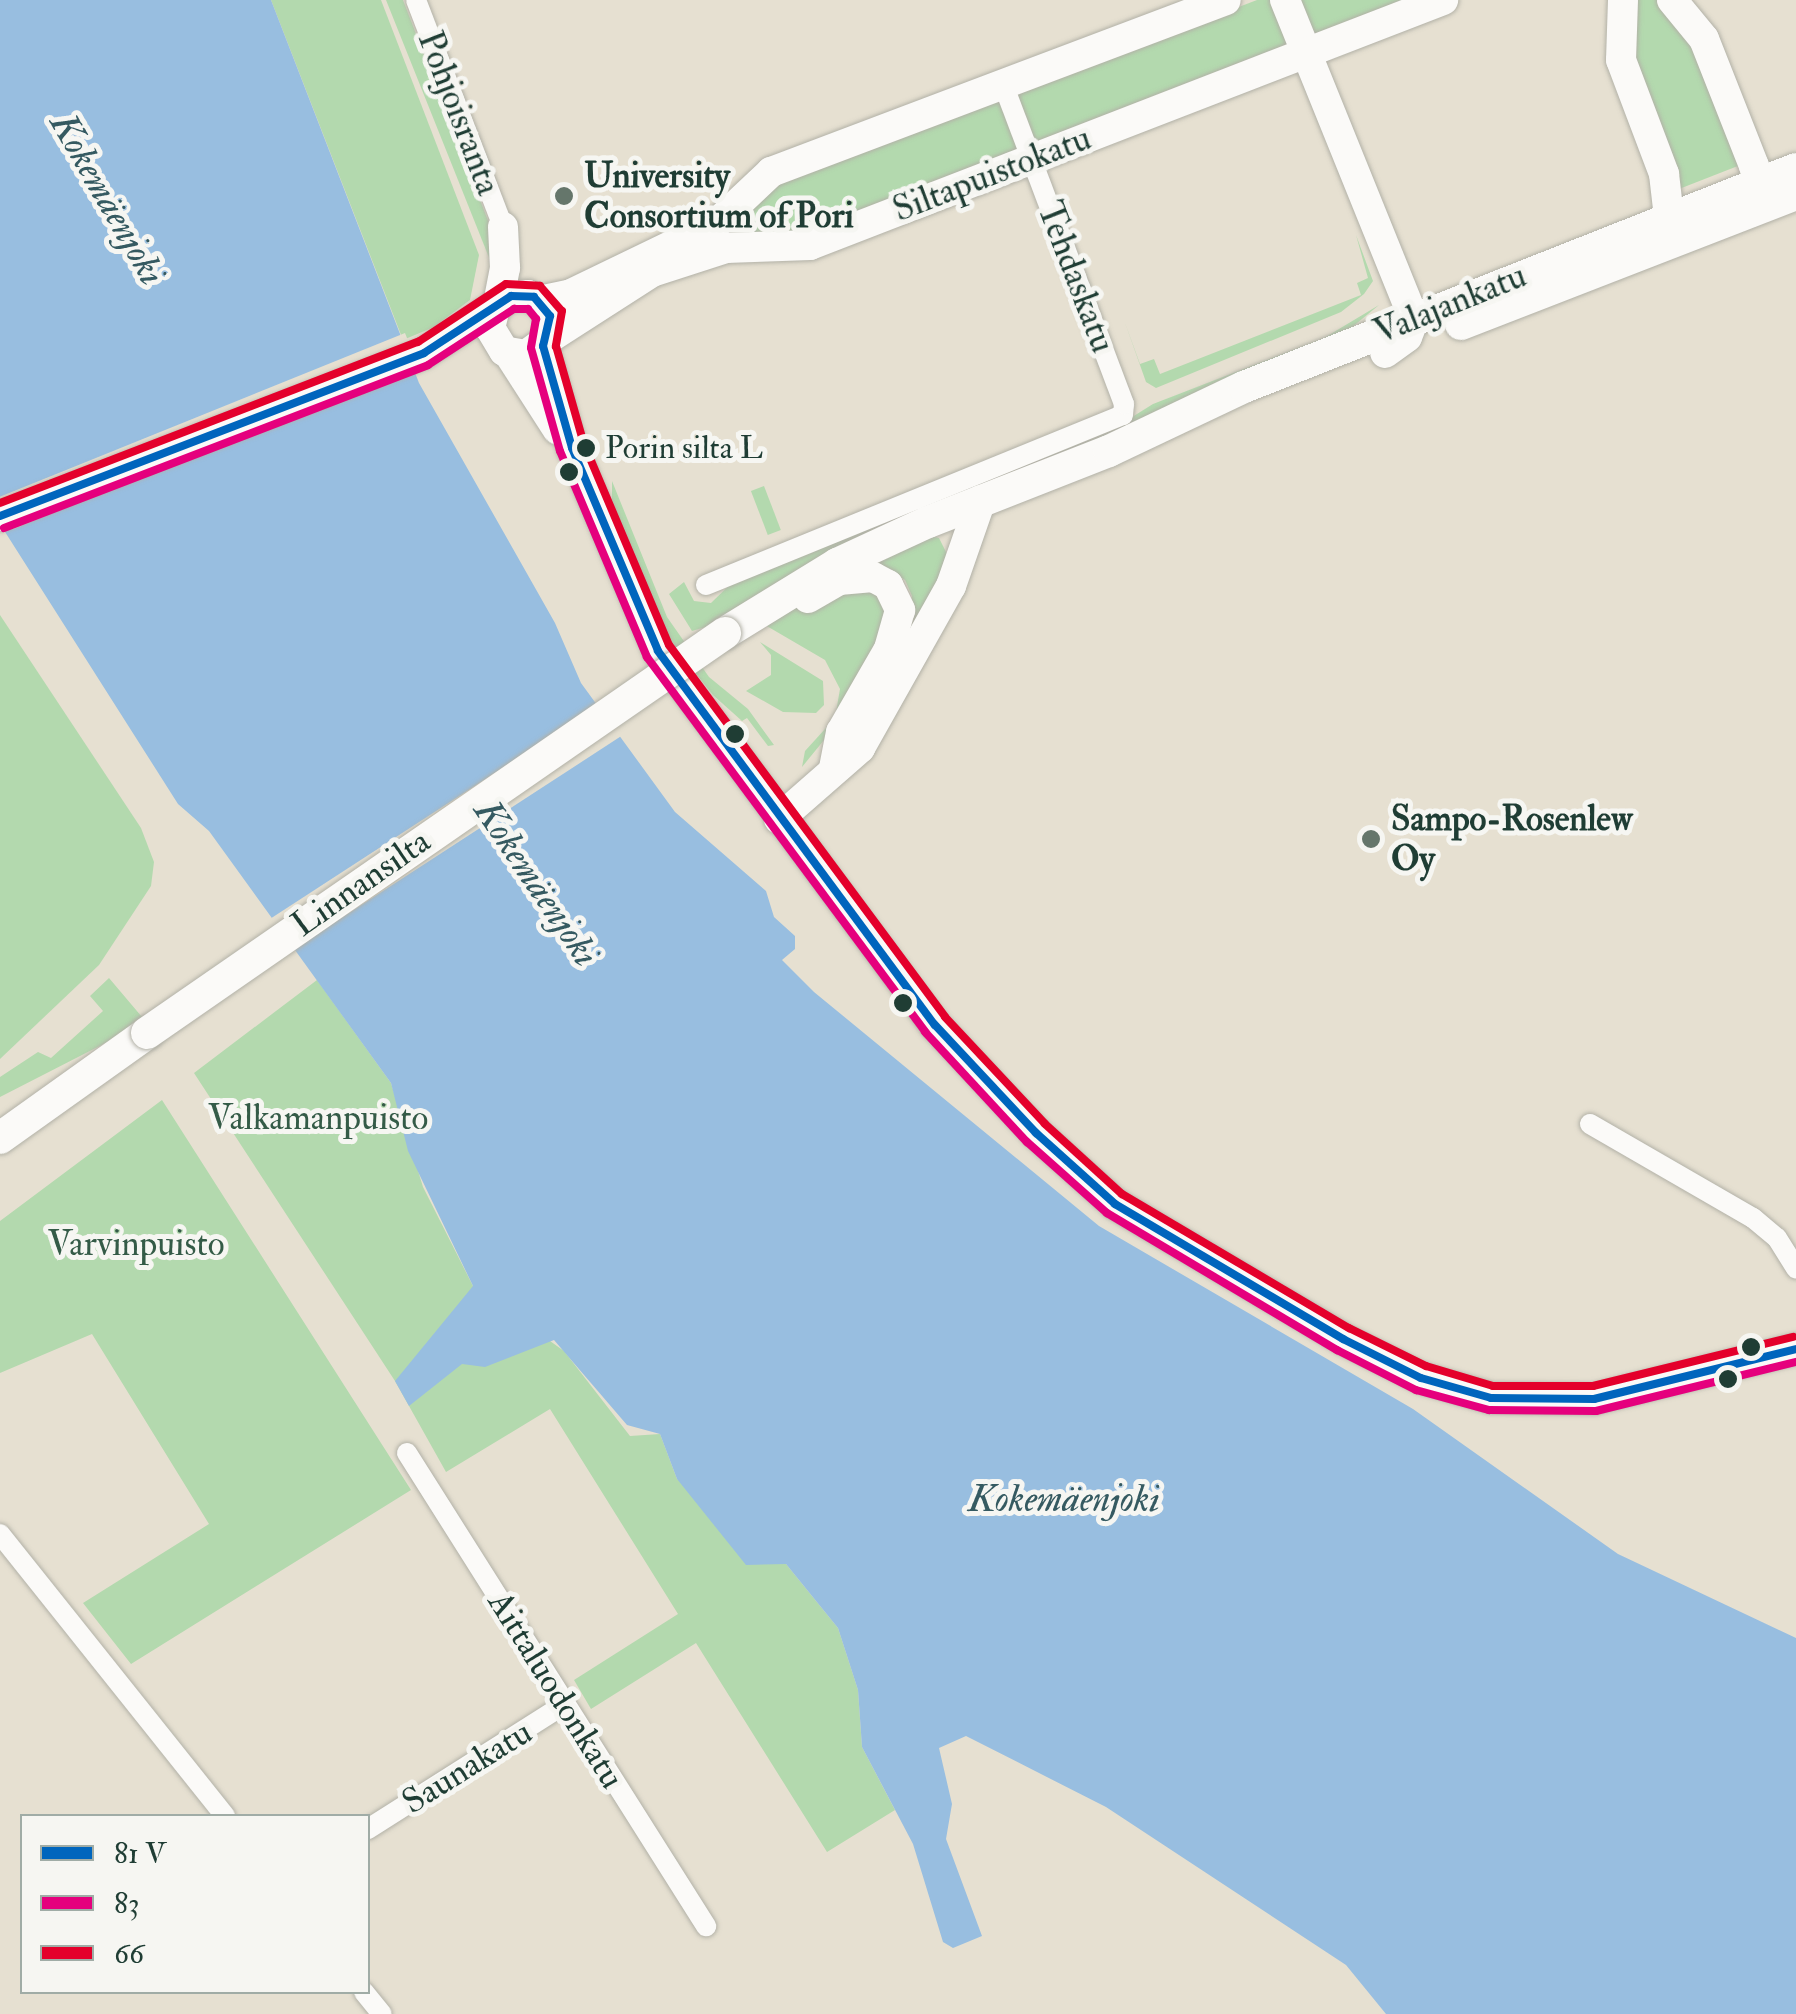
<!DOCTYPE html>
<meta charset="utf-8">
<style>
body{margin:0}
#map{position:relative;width:1796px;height:2014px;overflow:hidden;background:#e6e0d1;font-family:"IM FELL Double Pica",serif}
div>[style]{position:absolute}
.green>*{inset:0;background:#b3d9ae;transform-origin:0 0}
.water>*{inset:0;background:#98bee0}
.pier>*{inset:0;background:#e6e0d1;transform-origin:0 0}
.roads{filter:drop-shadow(0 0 2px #b2b1a7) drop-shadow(0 0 2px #b2b1a7)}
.street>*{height:20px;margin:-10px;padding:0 10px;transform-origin:10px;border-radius:10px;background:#fbfaf8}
.secondary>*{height:30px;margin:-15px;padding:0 15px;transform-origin:15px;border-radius:15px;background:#fbfaf8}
.primary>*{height:32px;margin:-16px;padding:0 16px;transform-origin:16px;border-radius:16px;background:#fbfaf8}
.bridges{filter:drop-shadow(0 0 2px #b2b1a7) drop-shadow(0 0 2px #b2b1a7)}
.primary-bridge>*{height:32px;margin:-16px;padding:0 16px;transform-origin:16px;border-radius:16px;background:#fbfaf8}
.bus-1>*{height:8px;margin:-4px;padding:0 4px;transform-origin:4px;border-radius:4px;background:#0065bd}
.bus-2>*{height:8px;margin:-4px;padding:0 4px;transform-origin:4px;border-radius:4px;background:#e5007d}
.bus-3>*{height:8px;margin:-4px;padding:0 4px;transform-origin:4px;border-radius:4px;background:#e4002b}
.dots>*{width:28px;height:28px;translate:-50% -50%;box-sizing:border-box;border:5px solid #f6f6f2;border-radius:50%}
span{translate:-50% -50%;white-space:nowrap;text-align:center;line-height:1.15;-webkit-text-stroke:10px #f6f6f2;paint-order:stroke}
.bus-label{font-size:32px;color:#1f3d34}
.left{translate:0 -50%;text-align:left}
.street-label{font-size:35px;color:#1f3d34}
.poi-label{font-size:35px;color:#1f3d34;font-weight:700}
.park-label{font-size:35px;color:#345b47}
.water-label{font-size:38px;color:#355a61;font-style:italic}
.legend{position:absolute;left:20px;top:1814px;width:350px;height:180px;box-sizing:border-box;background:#f6f6f2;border:2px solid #a0aca6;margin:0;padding:12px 18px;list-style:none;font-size:30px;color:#1f3d34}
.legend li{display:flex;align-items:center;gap:20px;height:50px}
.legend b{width:50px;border:2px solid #a0aca6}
</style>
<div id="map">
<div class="green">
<div style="clip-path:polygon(271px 0,381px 0,479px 255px,470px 300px,434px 327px,403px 340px)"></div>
<div style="clip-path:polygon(386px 0,403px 0,492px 231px,490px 260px)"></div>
<div style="clip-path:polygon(1257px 0,1410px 0,805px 232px,749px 235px,744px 228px,742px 219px,782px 182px)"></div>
<div style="clip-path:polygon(1630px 0,1661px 0,1681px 18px,1743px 164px,1679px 189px,1628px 37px)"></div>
<div style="clip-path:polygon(1356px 235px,1373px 281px,1364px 294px,1341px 312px,1156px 388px,1146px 382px,1124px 320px,1140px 364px,1154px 359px,1160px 374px,1361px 295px,1357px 283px,1368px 278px)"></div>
<div style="clip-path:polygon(1379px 305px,1351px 328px,716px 624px,692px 631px,669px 594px,684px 582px,694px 601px,711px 603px,744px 571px,1105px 434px,1153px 404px,1324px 338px)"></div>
<div style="clip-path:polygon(612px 481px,667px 617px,709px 677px,748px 709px,774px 745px,768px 746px,747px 718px,742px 721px,713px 695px,677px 650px,654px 611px,612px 500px)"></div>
<div style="left:764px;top:486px;width:47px;height:14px;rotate:69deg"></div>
<div style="clip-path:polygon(930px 536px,939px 538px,949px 558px,910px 631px,912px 596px,905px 580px,873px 560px)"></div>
<div style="clip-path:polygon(834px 586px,876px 587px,893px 609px,842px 718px,802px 767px,805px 751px,835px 718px,840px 689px,825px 660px,765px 625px)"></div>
<div style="clip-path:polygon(0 615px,141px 828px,154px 862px,151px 886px,99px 965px,0 1059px)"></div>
<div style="clip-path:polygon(760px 642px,823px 681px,824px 705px,816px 713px,783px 712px,746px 691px,771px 675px,771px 655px)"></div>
<div style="clip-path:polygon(109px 978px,142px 1017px,123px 1034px,0 1097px,0 1077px,38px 1052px,51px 1058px,103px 1011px,90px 996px)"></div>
<div style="clip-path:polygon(317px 980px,391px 1083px,423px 1187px,473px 1286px,564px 1351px,630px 1436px,660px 1434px,677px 1479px,786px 1564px,838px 1628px,858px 1690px,862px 1747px,895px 1810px,827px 1852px,696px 1643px,591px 1709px,574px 1680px,678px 1614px,550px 1409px,446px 1472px,395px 1381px,194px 1073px)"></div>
<div style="clip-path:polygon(162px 1100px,411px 1490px,131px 1664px,83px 1603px,209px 1524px,92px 1334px,0 1373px,0 1221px)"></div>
</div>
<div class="water">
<div style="clip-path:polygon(0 0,271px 0,419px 383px,555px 623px,581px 683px,675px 812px,766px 891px,774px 917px,795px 936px,795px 949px,782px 960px,814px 992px,1099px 1226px,1413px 1409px,1618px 1554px,1796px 1638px,1796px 2014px,1386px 2014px,1346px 1965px,1106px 1807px,966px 1736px,939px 1748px,952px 1804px,946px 1839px,982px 1936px,953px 1948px,943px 1942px,913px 1844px,862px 1747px,858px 1690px,838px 1628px,786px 1564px,746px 1565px,677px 1479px,660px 1434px,627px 1425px,554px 1340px,485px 1367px,462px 1364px,409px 1406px,395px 1381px,473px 1286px,408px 1151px,391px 1083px,209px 831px,178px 804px,0 524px)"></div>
</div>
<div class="pier">
<div style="left:405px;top:333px;width:35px;height:437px;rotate:68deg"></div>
<div style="left:601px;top:704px;width:38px;height:398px;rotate:57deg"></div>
</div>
<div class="roads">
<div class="street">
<div style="left:416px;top:0;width:243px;rotate:69deg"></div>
<div style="left:706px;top:585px;width:450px;rotate:-22.2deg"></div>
<div style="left:1123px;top:415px;width:11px;rotate:-85deg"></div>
<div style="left:1124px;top:404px;width:342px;rotate:-110.7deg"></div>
<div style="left:1590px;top:1124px;width:188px;rotate:30deg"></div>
<div style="left:1753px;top:1218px;width:31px;rotate:40deg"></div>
<div style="left:1777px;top:1238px;width:36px;rotate:58deg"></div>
<div style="left:407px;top:1453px;width:560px;rotate:57.7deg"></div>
<div style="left:0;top:1534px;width:361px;rotate:51.4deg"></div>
<div style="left:368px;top:1829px;width:233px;rotate:-32.4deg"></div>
<div style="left:364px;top:1992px;width:28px;rotate:51deg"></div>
</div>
<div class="secondary">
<div style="left:1285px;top:0;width:344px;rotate:68deg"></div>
<div style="left:1414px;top:319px;width:19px;rotate:111deg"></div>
<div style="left:1407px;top:337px;width:27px;rotate:144deg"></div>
<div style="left:1623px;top:0;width:60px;rotate:91.9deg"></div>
<div style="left:1621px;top:60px;width:122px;rotate:69.3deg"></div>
<div style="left:1664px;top:174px;width:43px;rotate:83.4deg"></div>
<div style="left:1672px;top:0;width:50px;rotate:50.6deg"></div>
<div style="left:1704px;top:39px;width:136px;rotate:68.5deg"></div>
<div style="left:1754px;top:166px;width:18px;rotate:74deg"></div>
<div style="left:1759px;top:183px;width:25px;rotate:117deg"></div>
<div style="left:539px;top:301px;width:33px;rotate:-12deg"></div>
<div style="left:571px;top:294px;width:161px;rotate:-25.8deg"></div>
<div style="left:716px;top:224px;width:76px;rotate:-43.4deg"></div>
<div style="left:771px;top:172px;width:486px;rotate:-20.7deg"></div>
<div style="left:498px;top:304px;width:37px;rotate:-79deg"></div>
<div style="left:505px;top:268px;width:41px;rotate:-92.8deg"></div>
<div style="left:548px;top:339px;width:124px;rotate:-32.8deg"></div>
<div style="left:652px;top:272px;width:78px;rotate:-18deg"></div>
<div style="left:726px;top:248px;width:84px;rotate:-2deg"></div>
<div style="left:810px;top:245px;width:679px;rotate:-21.16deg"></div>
<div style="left:543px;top:346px;width:106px;rotate:74.1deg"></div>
<div style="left:572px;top:448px;width:220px;rotate:67deg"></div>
<div style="left:658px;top:651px;width:465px;rotate:53.5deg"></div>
<div style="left:935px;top:1025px;width:148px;rotate:46.9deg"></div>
<div style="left:1036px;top:1133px;width:106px;rotate:41.9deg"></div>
<div style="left:1115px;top:1204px;width:265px;rotate:30.6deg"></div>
<div style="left:1343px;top:1339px;width:87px;rotate:26.6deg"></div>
<div style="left:1421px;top:1378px;width:73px;rotate:15.9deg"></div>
<div style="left:1491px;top:1398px;width:103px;rotate:0.6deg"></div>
<div style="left:1594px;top:1399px;width:208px;rotate:-13.9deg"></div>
<div style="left:509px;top:354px;width:90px;rotate:57.2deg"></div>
<div style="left:0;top:516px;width:454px;rotate:-21deg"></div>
<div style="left:424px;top:353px;width:104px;rotate:-33.2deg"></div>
<div style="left:511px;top:296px;width:17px;rotate:-3deg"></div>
<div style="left:528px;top:295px;width:19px;rotate:32deg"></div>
<div style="left:544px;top:305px;width:18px;rotate:68deg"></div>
<div style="left:551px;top:322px;width:17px;rotate:100deg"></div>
<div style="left:548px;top:339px;width:27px;rotate:144deg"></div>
<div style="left:526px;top:355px;width:22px;rotate:-170deg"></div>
<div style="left:504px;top:351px;width:27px;rotate:-121deg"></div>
<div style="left:490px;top:328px;width:21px;rotate:-76deg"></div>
<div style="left:808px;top:598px;width:36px;rotate:-30deg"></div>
<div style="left:839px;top:580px;width:34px;rotate:-5deg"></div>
<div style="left:873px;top:577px;width:17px;rotate:28deg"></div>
<div style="left:888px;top:585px;width:28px;rotate:64deg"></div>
<div style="left:900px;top:610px;width:41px;rotate:105.8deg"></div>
<div style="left:889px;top:649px;width:96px;rotate:120deg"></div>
<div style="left:841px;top:732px;width:37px;rotate:101deg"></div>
<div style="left:779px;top:819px;width:108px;rotate:-41.2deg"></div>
<div style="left:860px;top:748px;width:186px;rotate:-60.7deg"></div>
<div style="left:951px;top:586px;width:91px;rotate:-70.8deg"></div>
</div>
<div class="primary">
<div style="left:1461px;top:324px;width:359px;rotate:-21.2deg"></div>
<div style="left:725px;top:633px;width:132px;rotate:-31.6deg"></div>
<div style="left:837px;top:564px;width:100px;rotate:-24.8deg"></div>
<div style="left:928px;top:522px;width:194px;rotate:-21.4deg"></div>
<div style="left:1109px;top:451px;width:149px;rotate:-25.4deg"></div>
<div style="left:1244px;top:387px;width:593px;rotate:-21.55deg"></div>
<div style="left:0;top:1138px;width:181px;rotate:-35.5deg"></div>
</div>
</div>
<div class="bridges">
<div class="primary-bridge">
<div style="left:147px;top:1033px;width:703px;rotate:-34.68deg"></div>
</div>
</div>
<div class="bus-1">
<div style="left:0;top:516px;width:454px;rotate:-21deg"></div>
<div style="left:424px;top:353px;width:104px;rotate:-33.2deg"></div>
<div style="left:511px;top:296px;width:23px;rotate:2deg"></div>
<div style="left:534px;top:297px;width:25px;rotate:50deg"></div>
<div style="left:550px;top:316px;width:31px;rotate:103deg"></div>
<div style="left:543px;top:346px;width:106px;rotate:74.1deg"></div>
<div style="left:572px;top:448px;width:220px;rotate:67deg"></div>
<div style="left:658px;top:651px;width:465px;rotate:53.5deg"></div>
<div style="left:935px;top:1025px;width:148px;rotate:46.9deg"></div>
<div style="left:1036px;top:1133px;width:106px;rotate:41.9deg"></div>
<div style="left:1115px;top:1204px;width:265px;rotate:30.6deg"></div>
<div style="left:1343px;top:1339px;width:87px;rotate:26.6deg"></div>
<div style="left:1421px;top:1378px;width:73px;rotate:15.9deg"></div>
<div style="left:1491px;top:1398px;width:103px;rotate:0.6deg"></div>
<div style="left:1594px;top:1399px;width:208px;rotate:-13.9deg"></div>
</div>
<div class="bus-2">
<div style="left:4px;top:528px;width:454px;rotate:-21deg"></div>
<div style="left:428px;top:365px;width:103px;rotate:-33.1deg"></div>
<div style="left:514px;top:309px;width:14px"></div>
<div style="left:528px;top:309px;width:13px;rotate:51deg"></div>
<div style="left:536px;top:319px;width:29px;rotate:100deg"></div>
<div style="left:531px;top:348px;width:107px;rotate:74.3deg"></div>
<div style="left:560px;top:451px;width:224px;rotate:67.1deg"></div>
<div style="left:647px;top:657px;width:467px;rotate:53.4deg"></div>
<div style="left:925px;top:1032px;width:150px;rotate:47.2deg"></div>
<div style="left:1027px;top:1142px;width:107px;rotate:41.6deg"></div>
<div style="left:1107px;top:1213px;width:268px;rotate:30.8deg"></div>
<div style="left:1337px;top:1350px;width:89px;rotate:26.9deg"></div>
<div style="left:1416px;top:1390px;width:76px;rotate:15.3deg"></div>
<div style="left:1489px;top:1410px;width:107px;rotate:0.5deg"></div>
<div style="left:1596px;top:1411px;width:206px;rotate:-13.8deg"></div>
</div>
<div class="bus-3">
<div style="left:0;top:503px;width:448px;rotate:-21.1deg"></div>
<div style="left:418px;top:342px;width:105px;rotate:-33.4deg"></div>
<div style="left:506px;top:284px;width:34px;rotate:3deg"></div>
<div style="left:540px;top:286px;width:33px;rotate:49deg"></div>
<div style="left:562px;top:311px;width:36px;rotate:100deg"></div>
<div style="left:556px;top:346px;width:102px;rotate:74.1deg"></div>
<div style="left:584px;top:444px;width:218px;rotate:67.1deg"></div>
<div style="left:669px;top:645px;width:463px;rotate:53.4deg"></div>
<div style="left:945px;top:1017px;width:146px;rotate:46.9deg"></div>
<div style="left:1045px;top:1124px;width:104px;rotate:42.3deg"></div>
<div style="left:1122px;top:1194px;width:264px;rotate:30.6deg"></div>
<div style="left:1349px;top:1328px;width:86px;rotate:26.3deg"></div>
<div style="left:1426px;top:1366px;width:70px;rotate:16.6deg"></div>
<div style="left:1493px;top:1386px;width:100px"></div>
<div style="left:1593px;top:1386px;width:206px;rotate:-13.8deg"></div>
</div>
<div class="dots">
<div style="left:564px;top:196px;background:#65766b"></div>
<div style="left:586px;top:448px;background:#1f3d34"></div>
<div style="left:569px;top:472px;background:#1f3d34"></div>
<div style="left:735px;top:734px;background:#1f3d34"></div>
<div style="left:1371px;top:839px;background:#65766b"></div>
<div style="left:903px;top:1003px;background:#1f3d34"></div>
<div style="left:1751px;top:1347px;background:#1f3d34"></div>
<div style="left:1728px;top:1379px;background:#1f3d34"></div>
</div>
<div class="bus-label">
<span class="left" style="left:605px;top:448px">Porin silta L</span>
</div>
<div class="street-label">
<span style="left:459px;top:113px;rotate:69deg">Pohjoisranta</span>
<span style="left:992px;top:174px;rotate:-21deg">Siltapuistokatu</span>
<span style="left:1076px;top:277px;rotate:69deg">Tehdaskatu</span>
<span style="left:1450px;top:304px;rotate:-22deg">Valajankatu</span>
<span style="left:361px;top:883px;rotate:-35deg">Linnansilta</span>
<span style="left:556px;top:1690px;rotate:58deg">Aittaluodonkatu</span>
<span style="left:467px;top:1767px;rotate:-32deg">Saunakatu</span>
</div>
<div class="poi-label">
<span class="left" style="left:584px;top:196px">University<br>Consortium of Pori</span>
<span class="left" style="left:1391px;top:839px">Sampo-Rosenlew<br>Oy</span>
</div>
<div class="park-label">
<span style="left:318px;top:1118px">Valkamanpuisto</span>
<span style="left:136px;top:1244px">Varvinpuisto</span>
</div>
<div class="water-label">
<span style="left:107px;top:199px;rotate:60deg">Kokemäenjoki</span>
<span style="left:536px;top:883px;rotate:56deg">Kokemäenjoki</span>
<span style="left:1064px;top:1500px">Kokemäenjoki</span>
</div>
<ul class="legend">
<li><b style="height:12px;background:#0065bd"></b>81 V</li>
<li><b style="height:12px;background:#e5007d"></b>83</li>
<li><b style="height:12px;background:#e4002b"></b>66</li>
</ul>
</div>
